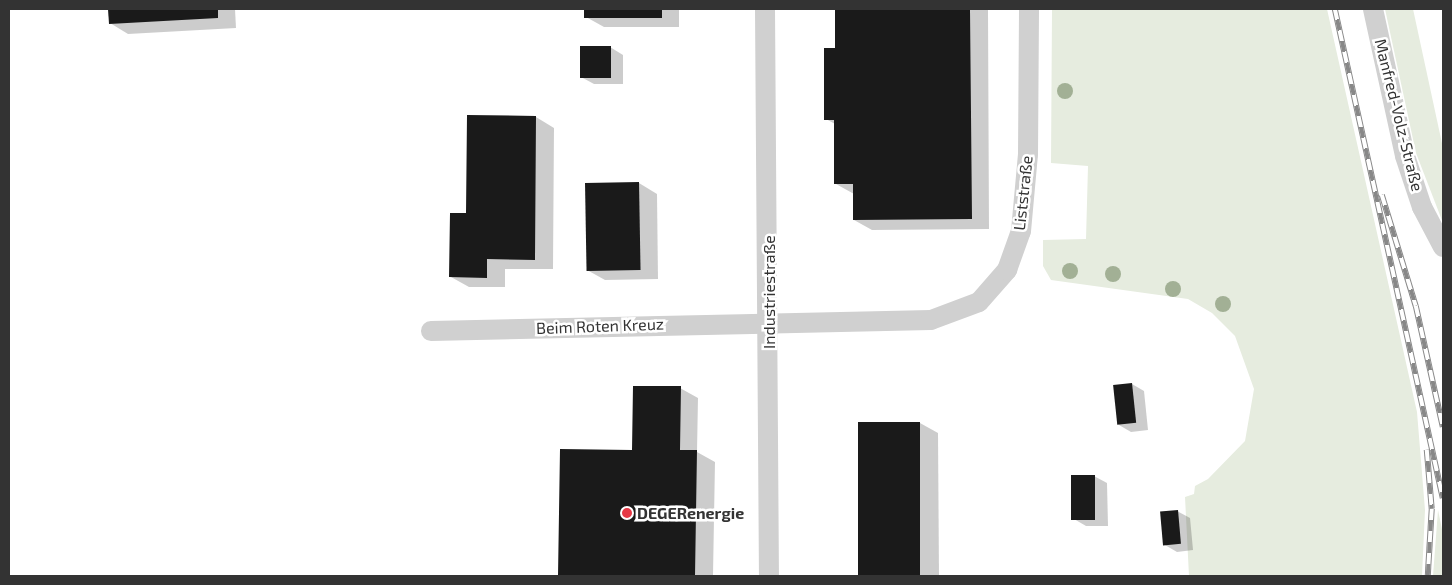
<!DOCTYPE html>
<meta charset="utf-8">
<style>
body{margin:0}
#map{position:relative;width:1452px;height:585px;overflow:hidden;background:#fff;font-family:"Exo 2",sans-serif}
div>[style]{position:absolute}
.green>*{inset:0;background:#e6ecdf}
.shadow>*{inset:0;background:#0003}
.building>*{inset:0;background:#1a1a1a;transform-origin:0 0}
.minor>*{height:20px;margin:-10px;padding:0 10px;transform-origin:10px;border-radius:10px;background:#d0d0d0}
.rail>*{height:5.5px;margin-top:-2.75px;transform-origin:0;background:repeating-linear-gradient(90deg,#fff 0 11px,#888 0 22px);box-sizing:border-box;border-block:1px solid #888}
.trees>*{width:16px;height:16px;margin:-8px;border-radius:50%;background:#a2b095}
.dots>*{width:14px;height:14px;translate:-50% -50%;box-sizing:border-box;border:2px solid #fff;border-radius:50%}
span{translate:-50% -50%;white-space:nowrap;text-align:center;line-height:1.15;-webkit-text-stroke:5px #fff;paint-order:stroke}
.street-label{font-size:16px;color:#333}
.poi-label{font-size:16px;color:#333;font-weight:700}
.left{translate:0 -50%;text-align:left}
.frame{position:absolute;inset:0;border:10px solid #333;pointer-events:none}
</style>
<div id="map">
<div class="green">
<div style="clip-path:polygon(1052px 9px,1327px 9px,1417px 412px,1425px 510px,1422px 576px,1189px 576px,1185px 497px,1194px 494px,1195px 486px,1208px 479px,1245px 441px,1254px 389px,1235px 336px,1212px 313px,1188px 299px,1051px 280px,1043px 266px,1043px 240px,1086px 239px,1088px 166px,1051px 163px)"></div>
<div style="clip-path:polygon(1385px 9px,1413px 9px,1443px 148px,1443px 223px,1416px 153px)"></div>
<div style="clip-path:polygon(1438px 510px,1443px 534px,1443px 576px,1433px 576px)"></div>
</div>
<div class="shadow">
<div style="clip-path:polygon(110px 9px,235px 9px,236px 28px,128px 34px,110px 23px)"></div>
<div style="clip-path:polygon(586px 9px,679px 9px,679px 27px,604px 27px,586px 17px)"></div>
<div style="clip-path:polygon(836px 9px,988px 9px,989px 229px,872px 230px,854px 220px,854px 194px,836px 184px,835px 124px,826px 119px,836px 49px)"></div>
<div style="clip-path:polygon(610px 47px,623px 55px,623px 84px,594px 84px,581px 77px)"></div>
<div style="clip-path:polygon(468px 116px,536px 117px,554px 128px,553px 269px,505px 269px,505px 287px,469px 287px,451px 277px,468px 214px)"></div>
<div style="clip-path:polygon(639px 183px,657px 194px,658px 279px,605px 280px,587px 270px)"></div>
<div style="clip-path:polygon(1132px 384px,1144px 391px,1148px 430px,1131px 432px,1119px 425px)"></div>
<div style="clip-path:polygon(680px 388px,698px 398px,697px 452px,715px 462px,713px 576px,559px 576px,561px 451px,633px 451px)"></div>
<div style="clip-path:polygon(920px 423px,938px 433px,939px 576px,860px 576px,859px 424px)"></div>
<div style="clip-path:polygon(1094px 476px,1107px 483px,1108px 526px,1086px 526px,1074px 519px)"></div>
<div style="clip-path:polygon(1177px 511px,1190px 518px,1193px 550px,1177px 552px,1165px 545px)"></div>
</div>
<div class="building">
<div style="clip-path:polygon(108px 9px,218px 9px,218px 18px,109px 24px)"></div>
<div style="left:584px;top:9px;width:78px;height:9px"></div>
<div style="clip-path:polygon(835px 9px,970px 9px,972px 219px,853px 220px,853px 184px,834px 184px,834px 120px,824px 120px,824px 48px,835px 48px)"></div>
<div style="left:580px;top:46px;width:31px;height:32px"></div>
<div style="clip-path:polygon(467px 115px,536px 116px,535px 260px,487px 259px,487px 278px,449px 277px,450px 213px,466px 213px)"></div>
<div style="left:639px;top:182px;width:88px;height:54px;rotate:89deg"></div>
<div style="left:1132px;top:383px;width:40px;height:19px;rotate:84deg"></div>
<div style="clip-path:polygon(633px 386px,681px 386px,680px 450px,697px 450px,695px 576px,558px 576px,560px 449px,632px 450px)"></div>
<div style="left:858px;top:422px;width:62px;height:154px"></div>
<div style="left:1071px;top:475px;width:24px;height:45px"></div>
<div style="left:1178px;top:510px;width:34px;height:18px;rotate:85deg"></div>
</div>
<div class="minor">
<div style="left:765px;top:9px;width:567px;rotate:89.6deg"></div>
<div style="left:1373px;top:9px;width:150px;rotate:77.7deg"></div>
<div style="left:1405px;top:156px;width:54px;rotate:71.6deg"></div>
<div style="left:1422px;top:207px;width:45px;rotate:62.3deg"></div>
<div style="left:431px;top:331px;width:500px;rotate:-1.26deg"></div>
<div style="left:931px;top:320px;width:51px;rotate:-20.6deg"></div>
<div style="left:979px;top:302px;width:43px;rotate:-48.8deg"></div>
<div style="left:1007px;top:270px;width:41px;rotate:-70.3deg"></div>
<div style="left:1021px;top:231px;width:77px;rotate:-84.8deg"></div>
<div style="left:1028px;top:154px;width:145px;rotate:-89.6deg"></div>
</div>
<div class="rail">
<div style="left:1335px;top:9px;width:501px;rotate:77.55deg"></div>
<div style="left:1382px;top:195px;width:116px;rotate:73deg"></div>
<div style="left:1416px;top:306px;width:124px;rotate:77.4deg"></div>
<div style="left:1427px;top:450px;width:59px;rotate:85.2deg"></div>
<div style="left:1432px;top:509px;width:67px;rotate:93.4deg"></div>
</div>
<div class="trees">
<div style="left:1065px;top:91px"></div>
<div style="left:1070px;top:271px"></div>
<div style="left:1113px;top:274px"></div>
<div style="left:1173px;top:289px"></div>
<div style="left:1223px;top:304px"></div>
</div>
<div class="dots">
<div style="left:627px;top:513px;background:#e63946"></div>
</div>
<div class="street-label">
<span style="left:1399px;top:115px;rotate:76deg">Manfred-Volz-Straße</span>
<span style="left:1023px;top:193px;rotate:-84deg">Liststraße</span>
<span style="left:769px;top:292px;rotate:-90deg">Industriestraße</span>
<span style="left:600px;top:326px;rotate:-2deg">Beim Roten Kreuz</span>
</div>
<div class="poi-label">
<span class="left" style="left:637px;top:513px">DEGERenergie</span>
</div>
<div class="frame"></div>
</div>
